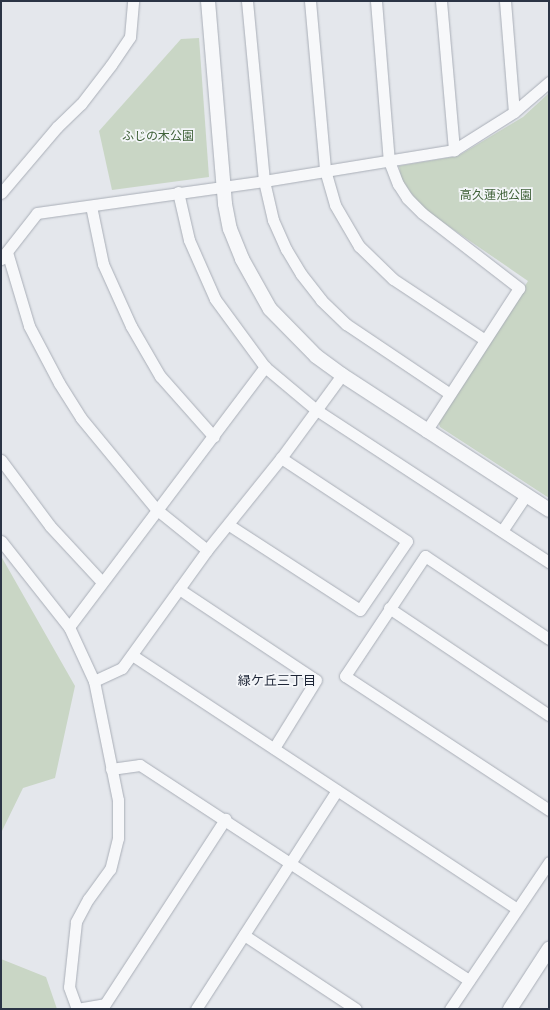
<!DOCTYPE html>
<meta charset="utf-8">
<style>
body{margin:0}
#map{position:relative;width:550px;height:1010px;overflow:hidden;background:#e4e7ec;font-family:Poppins,"Noto Sans JP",sans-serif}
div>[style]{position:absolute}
.green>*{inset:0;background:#c9d6c5}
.roads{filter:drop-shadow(0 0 1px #a9aeb7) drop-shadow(0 0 1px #a9aeb7)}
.minor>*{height:11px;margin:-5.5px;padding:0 5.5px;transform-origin:5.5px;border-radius:5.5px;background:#f7f8fa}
.tertiary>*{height:14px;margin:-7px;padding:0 7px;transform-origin:7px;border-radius:7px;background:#f7f8fa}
span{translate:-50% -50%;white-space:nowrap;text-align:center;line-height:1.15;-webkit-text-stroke:3.5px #f4f6f9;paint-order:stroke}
.park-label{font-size:12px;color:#3f6138}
.neighbourhood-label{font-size:13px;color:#1d2536}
.frame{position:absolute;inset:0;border:2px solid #2b3445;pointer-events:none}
</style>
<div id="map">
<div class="green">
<div style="clip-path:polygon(199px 38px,209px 177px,112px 190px,99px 131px,181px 39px)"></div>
<div style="clip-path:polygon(549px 93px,549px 498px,440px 427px,438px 421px,528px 281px,422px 208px,401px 179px,399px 166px,458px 156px,523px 117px)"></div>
<div style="clip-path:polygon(1px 556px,75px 686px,55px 778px,23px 788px,1px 833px)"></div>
<div style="clip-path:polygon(1px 959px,46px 977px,57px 1009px,1px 1009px)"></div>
</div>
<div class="roads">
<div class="minor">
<div style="left:247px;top:1px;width:181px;rotate:84.6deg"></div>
<div style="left:264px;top:181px;width:40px;rotate:77deg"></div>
<div style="left:273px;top:220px;width:32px;rotate:66deg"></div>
<div style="left:286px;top:249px;width:29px;rotate:59deg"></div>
<div style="left:301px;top:274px;width:33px;rotate:52deg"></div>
<div style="left:321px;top:300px;width:35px;rotate:44deg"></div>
<div style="left:346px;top:324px;width:125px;rotate:33.9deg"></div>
<div style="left:310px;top:1px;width:170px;rotate:84.9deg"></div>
<div style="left:325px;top:170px;width:36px;rotate:74deg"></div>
<div style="left:335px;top:205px;width:48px;rotate:59.7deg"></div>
<div style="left:359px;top:246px;width:47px;rotate:44.1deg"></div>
<div style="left:393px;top:279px;width:110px;rotate:33.5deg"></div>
<div style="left:376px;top:1px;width:161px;rotate:85.4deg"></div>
<div style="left:389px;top:161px;width:25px;rotate:69deg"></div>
<div style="left:398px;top:184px;width:17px;rotate:57deg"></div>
<div style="left:407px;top:198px;width:21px;rotate:45deg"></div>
<div style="left:422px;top:213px;width:123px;rotate:37.7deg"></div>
<div style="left:519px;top:288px;width:171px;rotate:123deg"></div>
<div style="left:441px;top:1px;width:150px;rotate:85deg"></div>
<div style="left:505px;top:1px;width:111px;rotate:85.4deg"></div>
<div style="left:178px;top:192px;width:49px;rotate:77.1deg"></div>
<div style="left:189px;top:240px;width:64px;rotate:66.2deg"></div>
<div style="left:215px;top:299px;width:84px;rotate:53.7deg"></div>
<div style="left:265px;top:367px;width:65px;rotate:40deg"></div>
<div style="left:315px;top:409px;width:280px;rotate:33.2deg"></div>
<div style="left:1px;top:193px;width:87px;rotate:-49.7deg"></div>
<div style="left:57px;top:127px;width:33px;rotate:-44deg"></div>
<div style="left:81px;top:104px;width:49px;rotate:-52.4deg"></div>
<div style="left:111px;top:65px;width:34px;rotate:-56deg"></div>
<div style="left:130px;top:37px;width:36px;rotate:-85deg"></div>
<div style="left:91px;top:206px;width:59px;rotate:78.3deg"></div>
<div style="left:103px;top:264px;width:68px;rotate:65.7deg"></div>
<div style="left:131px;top:326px;width:58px;rotate:59.9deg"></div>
<div style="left:160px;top:376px;width:81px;rotate:48.5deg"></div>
<div style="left:7px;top:252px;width:77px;rotate:73.4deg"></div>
<div style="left:29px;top:326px;width:64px;rotate:62.2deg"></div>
<div style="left:59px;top:383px;width:41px;rotate:57.8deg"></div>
<div style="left:81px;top:418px;width:118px;rotate:50.5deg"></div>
<div style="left:156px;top:509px;width:65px;rotate:38.8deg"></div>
<div style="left:1px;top:259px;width:58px;rotate:-52deg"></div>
<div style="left:37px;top:213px;width:229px;rotate:-8deg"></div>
<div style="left:264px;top:181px;width:193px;rotate:-9.3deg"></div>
<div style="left:454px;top:150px;width:71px;rotate:-32.3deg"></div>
<div style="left:514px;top:112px;width:46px;rotate:-40.6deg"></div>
<div style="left:1px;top:460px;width:82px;rotate:53.4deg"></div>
<div style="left:50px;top:526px;width:76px;rotate:47.1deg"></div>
<div style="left:229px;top:525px;width:156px;rotate:33deg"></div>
<div style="left:360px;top:610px;width:83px;rotate:-55.7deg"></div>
<div style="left:407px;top:541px;width:151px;rotate:-146.6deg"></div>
<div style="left:502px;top:531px;width:43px;rotate:-56.3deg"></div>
<div style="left:1px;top:541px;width:110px;rotate:51.7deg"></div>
<div style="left:69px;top:627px;width:60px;rotate:65.2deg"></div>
<div style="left:94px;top:681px;width:121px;rotate:78.6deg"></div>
<div style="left:118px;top:800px;width:38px;rotate:90deg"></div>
<div style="left:118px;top:838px;width:32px;rotate:104deg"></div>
<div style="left:110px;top:869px;width:37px;rotate:126deg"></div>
<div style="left:88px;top:899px;width:26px;rotate:118deg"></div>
<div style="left:76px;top:922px;width:65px;rotate:96.1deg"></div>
<div style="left:69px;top:987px;width:23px;rotate:70deg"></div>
<div style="left:179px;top:589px;width:164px;rotate:33.6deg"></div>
<div style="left:316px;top:680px;width:80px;rotate:121.7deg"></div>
<div style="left:389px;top:608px;width:192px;rotate:33.8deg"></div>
<div style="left:69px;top:627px;width:326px;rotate:-53deg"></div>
<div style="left:549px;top:639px;width:149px;rotate:-146.2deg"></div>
<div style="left:425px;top:556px;width:144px;rotate:123.7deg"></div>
<div style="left:345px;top:676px;width:244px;rotate:33.3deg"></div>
<div style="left:132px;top:655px;width:461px;rotate:33.4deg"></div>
<div style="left:94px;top:681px;width:31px;rotate:-25deg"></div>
<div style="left:122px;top:668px;width:145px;rotate:-54.2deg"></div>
<div style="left:207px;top:550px;width:118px;rotate:-51.2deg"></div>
<div style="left:281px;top:458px;width:103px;rotate:-53.7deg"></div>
<div style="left:111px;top:769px;width:29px;rotate:-8deg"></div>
<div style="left:140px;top:765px;width:393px;rotate:33.2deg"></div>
<div style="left:244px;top:935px;width:134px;rotate:33.5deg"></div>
<div style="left:77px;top:1009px;width:28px;rotate:-10deg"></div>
<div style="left:105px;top:1004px;width:221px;rotate:-57deg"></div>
<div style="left:196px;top:1009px;width:260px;rotate:-57.2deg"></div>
<div style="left:450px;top:1009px;width:177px;rotate:-56deg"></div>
</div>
<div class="tertiary">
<div style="left:208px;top:1px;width:204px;rotate:85.2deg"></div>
<div style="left:225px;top:204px;width:25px;rotate:79deg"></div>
<div style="left:230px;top:229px;width:32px;rotate:68deg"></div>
<div style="left:242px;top:259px;width:57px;rotate:60.8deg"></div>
<div style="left:270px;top:309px;width:66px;rotate:45.6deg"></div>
<div style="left:316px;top:356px;width:32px;rotate:36deg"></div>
<div style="left:342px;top:375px;width:247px;rotate:33.1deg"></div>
<div style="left:510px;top:1009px;width:72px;rotate:-57deg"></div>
</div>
</div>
<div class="park-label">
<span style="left:158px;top:136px">ふじの木公園</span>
<span style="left:496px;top:195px">高久蓮池公園</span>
</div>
<div class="neighbourhood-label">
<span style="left:277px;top:681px">緑ケ丘三丁目</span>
</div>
<div class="frame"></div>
</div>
